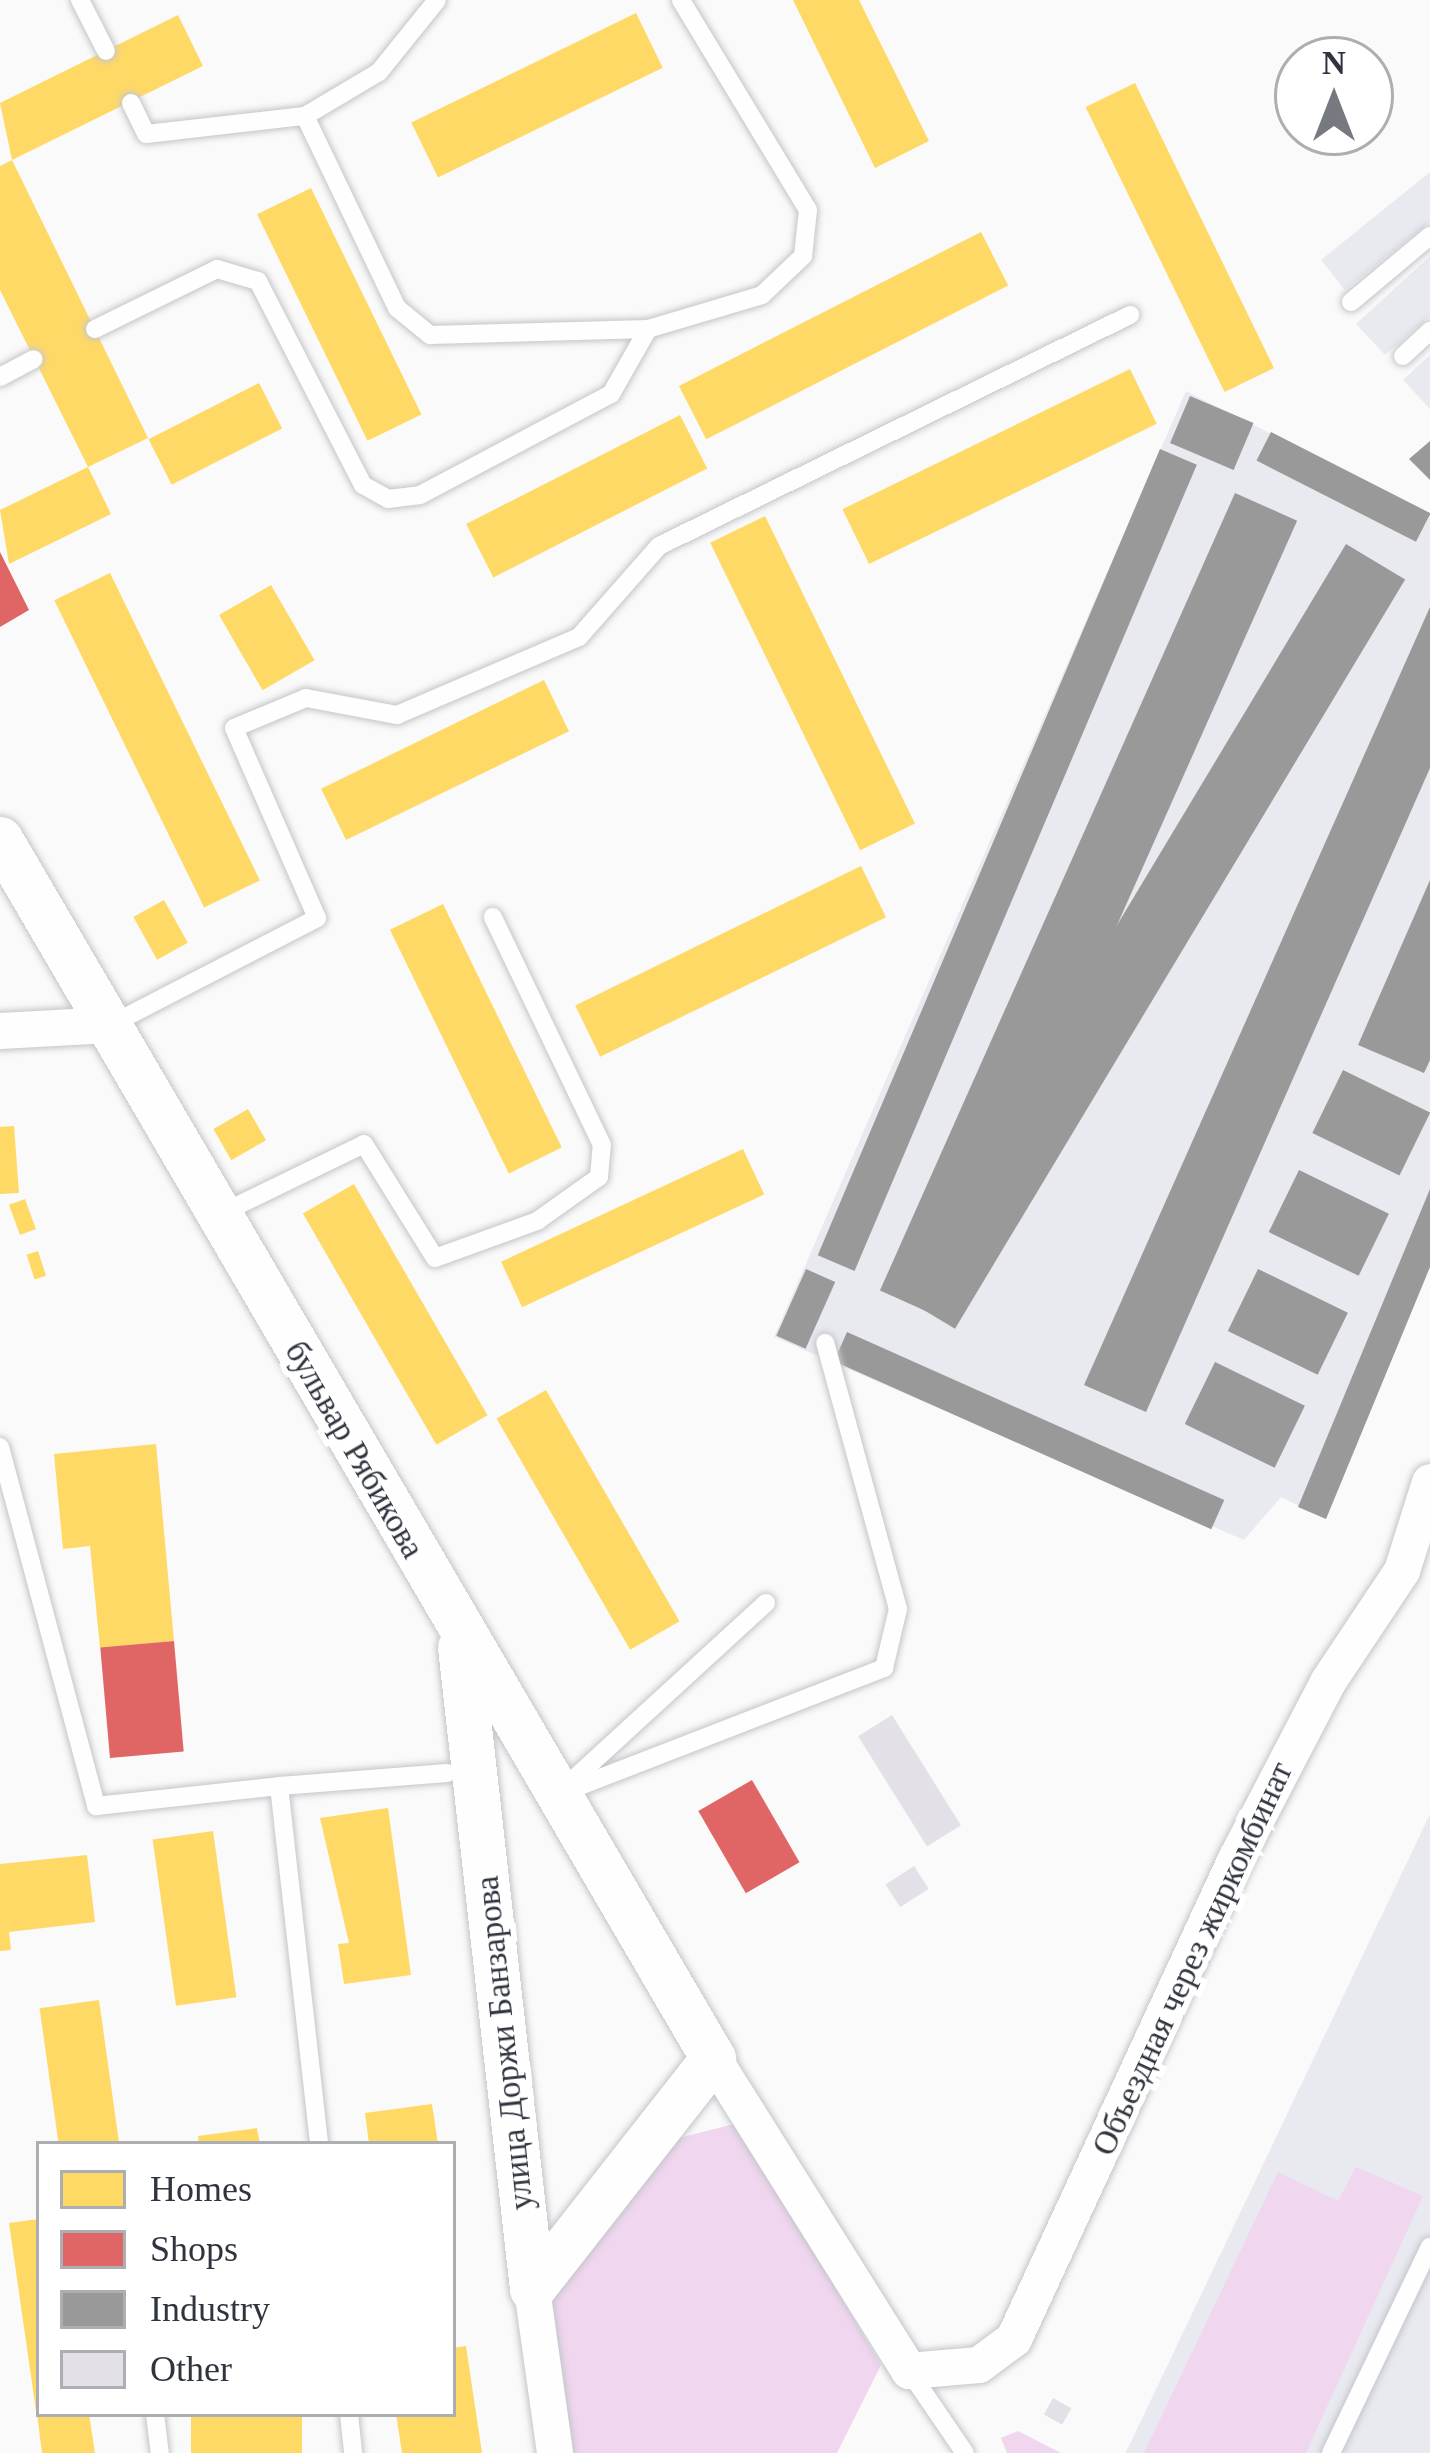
<!DOCTYPE html>
<meta charset="utf-8">
<style>
body{margin:0}
#map{position:relative;width:1430px;height:2453px;overflow:hidden;background:#fafafa;font-family:"Times New Roman",serif}
div>[style]{position:absolute}
.built>*{inset:0;background:#e8eaf0}
.green>*{inset:0;background:#f0d6ef}
.homes>*{inset:0;background:#ffd966;transform-origin:0 0}
.shops>*{inset:0;background:#e06666;transform-origin:0 0}
.industry>*{inset:0;background:#999;transform-origin:0 0}
.building>*{inset:0;background:#e3e1e7;transform-origin:0 0}
.roads{filter:drop-shadow(0 0 3px #c4c6cb) drop-shadow(0 0 3px #c4c6cb)}
.service>*{height:18px;margin:-9px;padding:0 9px;transform-origin:9px;border-radius:9px;background:#fefefe}
.minor>*{height:36px;margin:-18px;padding:0 18px;transform-origin:18px;border-radius:18px;background:#fefefe}
.tertiary>*{height:45px;margin:-22.5px;padding:0 22.5px;transform-origin:22.5px;border-radius:22.5px;background:#fefefe}
span{translate:-50% -50%;white-space:nowrap;text-align:center;line-height:1.15;-webkit-text-stroke:12px #fff;paint-order:stroke}
.street-label{font-size:33px;color:#2f343f}
.legend{position:absolute;left:36px;top:2141px;width:420px;height:276px;box-sizing:border-box;background:#fff;border:3px solid #acaeb2;margin:0;padding:15px 21px;list-style:none;font-size:36px;color:#2f343f}
.legend li{display:flex;align-items:center;gap:24px;height:60px}
.legend b{width:60px;border:3px solid #acaeb2}
.north{position:absolute;left:1274px;top:36px;width:120px;height:120px;box-sizing:border-box;background:#fff;border:3px solid #acaeb2;border-radius:50%;rotate:0deg;font-size:33px;font-weight:700;line-height:48px;text-align:center;color:#2f343f}
.north::after{content:'';display:block;margin:auto;width:42px;height:54px;background:#767980;clip-path:polygon(50% 0,100% 100%,50% 72%,0 100%)}
</style>
<div id="map">
<div class="built">
<div style="clip-path:polygon(1430px 172px,1430px 222px,1345px 290px,1321px 260px)"></div>
<div style="clip-path:polygon(1430px 256px,1430px 316px,1385px 355px,1356px 324px)"></div>
<div style="clip-path:polygon(1430px 355px,1430px 409px,1403px 380px)"></div>
<div style="clip-path:polygon(1186px 391px,1430px 514px,1430px 1267px,1326px 1519px,1281px 1497px,1244px 1540px,774px 1337px)"></div>
<div style="clip-path:polygon(1430px 1814px,1430px 2453px,1125px 2453px,1129px 2446px)"></div>
</div>
<div class="green">
<div style="clip-path:polygon(738px 2123px,881px 2365px,837px 2453px,572px 2453px,547px 2298px,671px 2140px)"></div>
<div style="clip-path:polygon(1356px 2167px,1423px 2196px,1306px 2453px,1144px 2453px,1278px 2172px,1338px 2201px)"></div>
<div style="clip-path:polygon(1018px 2431px,1061px 2453px,1007px 2453px,1001px 2438px)"></div>
</div>
<div class="homes">
<div style="clip-path:polygon(793px 0,859px 0,929px 141px,875px 168px)"></div>
<div style="left:636px;top:13px;width:61px;height:250px;rotate:64deg"></div>
<div style="clip-path:polygon(178px 15px,203px 66px,12px 160px,148px 438px,88px 467px,0 290px,0 166px,12px 160px,0 103px)"></div>
<div style="left:1135px;top:83px;width:317px;height:55px;rotate:64deg"></div>
<div style="left:311px;top:188px;width:252px;height:60px;rotate:64deg"></div>
<div style="left:981px;top:232px;width:60px;height:339px;rotate:63deg"></div>
<div style="left:1130px;top:369px;width:61px;height:320px;rotate:64deg"></div>
<div style="left:259px;top:383px;width:51px;height:124px;rotate:63deg"></div>
<div style="left:680px;top:415px;width:60px;height:240px;rotate:63deg"></div>
<div style="clip-path:polygon(88px 467px,111px 514px,9px 564px,0 510px)"></div>
<div style="left:765px;top:516px;width:342px;height:61px;rotate:64deg"></div>
<div style="left:110px;top:573px;width:342px;height:62px;rotate:64deg"></div>
<div style="left:271px;top:585px;width:87px;height:60px;rotate:60deg"></div>
<div style="left:544px;top:680px;width:57px;height:248px;rotate:64deg"></div>
<div style="left:861px;top:866px;width:57px;height:318px;rotate:64deg"></div>
<div style="left:164px;top:900px;width:49px;height:35px;rotate:61deg"></div>
<div style="left:443px;top:904px;width:271px;height:59px;rotate:64deg"></div>
<div style="left:248px;top:1109px;width:36px;height:40px;rotate:60deg"></div>
<div style="clip-path:polygon(14px 1126px,19px 1193px,0 1194px,0 1127px)"></div>
<div style="left:743px;top:1149px;width:50px;height:267px;rotate:65deg"></div>
<div style="left:354px;top:1184px;width:267px;height:59px;rotate:60deg"></div>
<div style="left:25px;top:1199px;width:32px;height:17px;rotate:70deg"></div>
<div style="left:38px;top:1251px;width:26px;height:12px;rotate:72deg"></div>
<div style="left:546px;top:1390px;width:267px;height:57px;rotate:60deg"></div>
<div style="clip-path:polygon(156px 1444px,174px 1641px,100px 1648px,90px 1546px,63px 1549px,54px 1454px)"></div>
<div style="clip-path:polygon(388px 1808px,411px 1975px,344px 1984px,338px 1944px,349px 1943px,320px 1818px)"></div>
<div style="left:213px;top:1831px;width:168px;height:61px;rotate:82deg"></div>
<div style="clip-path:polygon(87px 1855px,95px 1922px,9px 1932px,11px 1950px,0 1951px,0 1864px)"></div>
<div style="left:99px;top:2000px;width:146px;height:60px;rotate:82deg"></div>
<div style="clip-path:polygon(432px 2104px,438px 2144px,369px 2144px,365px 2113px)"></div>
<div style="clip-path:polygon(257px 2128px,260px 2144px,199px 2144px,198px 2136px)"></div>
<div style="clip-path:polygon(39px 2219px,39px 2411px,36px 2411px,9px 2223px)"></div>
<div style="clip-path:polygon(466px 2346px,482px 2453px,402px 2453px,396px 2414px,453px 2414px,453px 2348px)"></div>
<div style="clip-path:polygon(37px 2414px,89px 2414px,95px 2453px,42px 2453px)"></div>
<div style="left:191px;top:2414px;width:111px;height:39px"></div>
</div>
<div class="shops">
<div style="clip-path:polygon(0 552px,29px 610px,0 627px)"></div>
<div style="left:174px;top:1641px;width:111px;height:74px;rotate:85deg"></div>
<div style="left:752px;top:1780px;width:95px;height:62px;rotate:60deg"></div>
</div>
<div class="industry">
<div style="left:1190px;top:396px;width:69px;height:51px;rotate:23deg"></div>
<div style="left:1271px;top:432px;width:179px;height:32px;rotate:27deg"></div>
<div style="clip-path:polygon(1430px 441px,1430px 480px,1409px 459px)"></div>
<div style="left:1160px;top:449px;width:40px;height:876px;rotate:23deg"></div>
<div style="left:1235px;top:493px;width:68px;height:873px;rotate:24deg"></div>
<div style="left:1346px;top:544px;width:69px;height:874px;rotate:31deg"></div>
<div style="clip-path:polygon(1430px 607px,1430px 768px,1146px 1412px,1084px 1385px)"></div>
<div style="clip-path:polygon(1430px 880px,1430px 1060px,1424px 1073px,1358px 1045px)"></div>
<div style="left:1343px;top:1070px;width:97px;height:70px;rotate:26deg"></div>
<div style="left:1299px;top:1170px;width:100px;height:69px;rotate:26deg"></div>
<div style="clip-path:polygon(1430px 1189px,1430px 1267px,1326px 1519px,1298px 1507px)"></div>
<div style="left:806px;top:1269px;width:32px;height:73px;rotate:24deg"></div>
<div style="left:1258px;top:1269px;width:100px;height:69px;rotate:26deg"></div>
<div style="left:847px;top:1332px;width:413px;height:32px;rotate:24deg"></div>
<div style="left:1215px;top:1362px;width:100px;height:69px;rotate:26deg"></div>
</div>
<div class="building">
<div style="left:892px;top:1715px;width:130px;height:40px;rotate:58deg"></div>
<div style="left:914px;top:1866px;width:27px;height:34px;rotate:57deg"></div>
<div style="left:1053px;top:2398px;width:21px;height:19px;rotate:29deg"></div>
</div>
<div class="roads">
<div class="service">
<div style="left:80px;top:0;width:57px;rotate:63deg"></div>
<div style="left:131px;top:103px;width:34px;rotate:64deg"></div>
<div style="left:146px;top:134px;width:160px;rotate:-6.5deg"></div>
<div style="left:305px;top:116px;width:86px;rotate:-30.7deg"></div>
<div style="left:379px;top:72px;width:92px;rotate:-51.1deg"></div>
<div style="left:305px;top:116px;width:213px;rotate:64.4deg"></div>
<div style="left:397px;top:308px;width:43px;rotate:39.3deg"></div>
<div style="left:430px;top:335px;width:218px;rotate:-1.6deg"></div>
<div style="left:648px;top:329px;width:119px;rotate:-16.6deg"></div>
<div style="left:762px;top:295px;width:57px;rotate:-43.6deg"></div>
<div style="left:803px;top:256px;width:46px;rotate:-83.8deg"></div>
<div style="left:808px;top:210px;width:245px;rotate:-121.2deg"></div>
<div style="left:1351px;top:302px;width:103px;rotate:-39.9deg"></div>
<div style="left:95px;top:329px;width:136px;rotate:-26.2deg"></div>
<div style="left:217px;top:269px;width:43px;rotate:16.3deg"></div>
<div style="left:258px;top:281px;width:229px;rotate:62.8deg"></div>
<div style="left:363px;top:485px;width:29px;rotate:29deg"></div>
<div style="left:388px;top:499px;width:32px;rotate:-7deg"></div>
<div style="left:420px;top:495px;width:216px;rotate:-27.9deg"></div>
<div style="left:611px;top:394px;width:75px;rotate:-60.4deg"></div>
<div style="left:1403px;top:356px;width:37px;rotate:-43deg"></div>
<div style="left:0;top:377px;width:38px;rotate:-28deg"></div>
<div style="left:110px;top:1025px;width:233px;rotate:-27.3deg"></div>
<div style="left:317px;top:918px;width:207px;rotate:-113.6deg"></div>
<div style="left:234px;top:728px;width:78px;rotate:-22.6deg"></div>
<div style="left:306px;top:698px;width:93px;rotate:10.6deg"></div>
<div style="left:397px;top:715px;width:198px;rotate:-23.2deg"></div>
<div style="left:579px;top:637px;width:121px;rotate:-48.7deg"></div>
<div style="left:659px;top:546px;width:525px;rotate:-26.13deg"></div>
<div style="left:218px;top:1215px;width:162px;rotate:-25.9deg"></div>
<div style="left:364px;top:1144px;width:134px;rotate:58.1deg"></div>
<div style="left:435px;top:1258px;width:109px;rotate:-19.9deg"></div>
<div style="left:537px;top:1221px;width:76px;rotate:-35.4deg"></div>
<div style="left:599px;top:1177px;width:32px;rotate:-85deg"></div>
<div style="left:602px;top:1145px;width:253px;rotate:-115.6deg"></div>
<div style="left:0;top:1447px;width:372px;rotate:75deg"></div>
<div style="left:96px;top:1806px;width:184px;rotate:-6.2deg"></div>
<div style="left:279px;top:1786px;width:360px;rotate:83.6deg"></div>
<div style="left:279px;top:1786px;width:169px;rotate:-4.4deg"></div>
<div style="left:564px;top:1788px;width:274px;rotate:-42.5deg"></div>
<div style="left:559px;top:1794px;width:349px;rotate:-21.2deg"></div>
<div style="left:884px;top:1668px;width:61px;rotate:-76.7deg"></div>
<div style="left:898px;top:1609px;width:276px;rotate:-105.3deg"></div>
<div style="left:909px;top:2371px;width:99px;rotate:55.7deg"></div>
<div style="left:155px;top:2414px;width:39px;rotate:83deg"></div>
<div style="left:349px;top:2414px;width:39px;rotate:84deg"></div>
<div style="left:1331px;top:2453px;width:229px;rotate:-64.4deg"></div>
</div>
<div class="minor">
<div style="left:0;top:1031px;width:110px;rotate:-3.1deg"></div>
<div style="left:713px;top:2058px;width:369px;rotate:57.9deg"></div>
<div style="left:909px;top:2371px;width:70px;rotate:-4.9deg"></div>
<div style="left:979px;top:2365px;width:44px;rotate:-36.6deg"></div>
<div style="left:1014px;top:2339px;width:529px;rotate:-65.18deg"></div>
<div style="left:1236px;top:1859px;width:199px;rotate:-62.5deg"></div>
<div style="left:1328px;top:1682px;width:133px;rotate:-56.3deg"></div>
<div style="left:1402px;top:1571px;width:93px;rotate:-72.5deg"></div>
<div style="left:532px;top:2289px;width:166px;rotate:82deg"></div>
</div>
<div class="tertiary">
<div style="left:0;top:839px;width:1412px;rotate:59.68deg"></div>
<div style="left:713px;top:2058px;width:293px;rotate:128.1deg"></div>
<div style="left:460px;top:1647px;width:646px;rotate:83.6deg"></div>
</div>
</div>
<div class="street-label">
<span style="left:354px;top:1450px;rotate:60deg">бульвар Рябикова</span>
<span style="left:1193px;top:1959px;rotate:-65deg">Объездная через жиркомбинат</span>
<span style="left:505px;top:2043px;rotate:-96deg">улица Доржи Банзарова</span>
</div>
<ul class="legend">
<li><b style="height:33px;background:#ffd966"></b>Homes</li>
<li><b style="height:33px;background:#e06666"></b>Shops</li>
<li><b style="height:33px;background:#999"></b>Industry</li>
<li><b style="height:33px;background:#e3e1e7"></b>Other</li>
</ul>
<div class="north">N</div>
</div>
